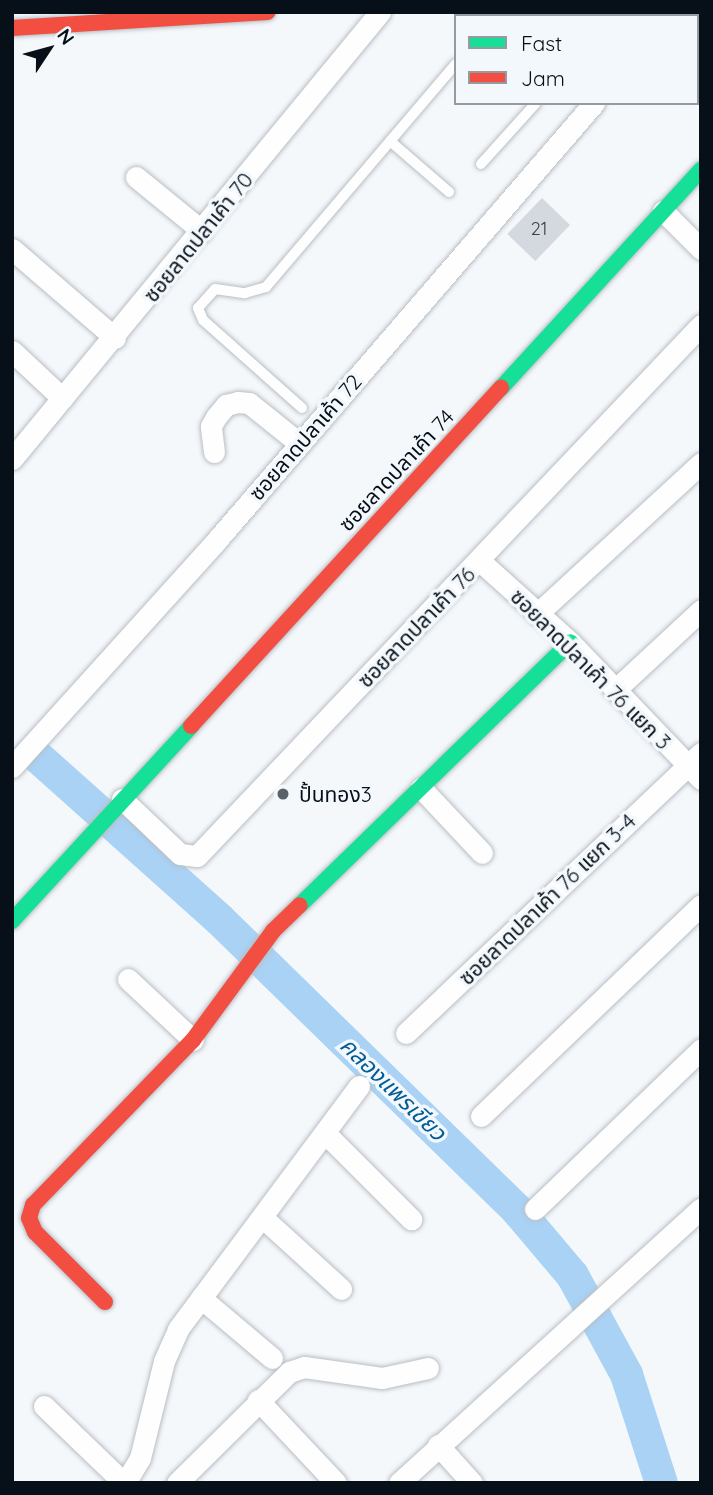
<!DOCTYPE html>
<meta charset="utf-8">
<style>
body{margin:0}
#map{position:relative;width:713px;height:1495px;overflow:hidden;background:#f5f8fb;font-family:Quicksand,"Noto Sans Thai",sans-serif}
div>[style]{position:absolute}
.river>*{height:33px;margin:-16.5px;padding:0 16.5px;transform-origin:16.5px;border-radius:16.5px;background:#a9d2f5}
.building>*{inset:0;background:#d3d9de;transform-origin:0 0}
.roads{filter:drop-shadow(0 0 2px #b8bec4) drop-shadow(0 0 2px #b8bec4)}
.lane>*{height:10px;margin:-5px;padding:0 5px;transform-origin:5px;border-radius:5px;background:#fefefe}
.street>*{height:21px;margin:-10.5px;padding:0 10.5px;transform-origin:10.5px;border-radius:10.5px;background:#fefefe}
.fast>*{height:16px;margin:-8px;padding:0 8px;transform-origin:8px;border-radius:8px;background:#16e098}
.jam>*{height:16px;margin:-8px;padding:0 8px;transform-origin:8px;border-radius:8px;background:#f24e42}
.dots>*{width:19px;height:19px;translate:-50% -50%;box-sizing:border-box;border:4px solid #f3f8fd;border-radius:50%}
span{translate:-50% -50%;white-space:nowrap;text-align:center;line-height:1.15;-webkit-text-stroke:7px #f3f8fd;paint-order:stroke}
.number-label{font-size:18px;color:#3a424a}
.number-label span{-webkit-text-stroke-width:0}
.street-label{font-size:21px;color:#071018}
.poi-label{font-size:21px;color:#071018}
.left{translate:0 -50%;text-align:left}
.water-label{font-size:23px;color:#045c94;font-style:italic}
.frame{position:absolute;inset:0;border:14px solid #071018;pointer-events:none}
.legend{position:absolute;left:454px;top:14px;width:245px;height:91px;box-sizing:border-box;background:#f3f8fd;border:2px solid #959ba1;margin:0;padding:9px 12px;list-style:none;font-size:21px;color:#071018}
.legend li{display:flex;align-items:center;gap:14px;height:35px}
.legend b{width:35px;border:2px solid #959ba1}
.north{position:absolute;left:14px;top:14px;width:70px;height:70px;-webkit-text-stroke:5px #f3f8fd;paint-order:stroke;rotate:54deg;font-size:19px;font-weight:700;line-height:28px;text-align:center;color:#071018}
.north::after{content:'';display:block;margin:auto;width:24px;height:32px;background:#071018;clip-path:polygon(50% 0,100% 100%,50% 72%,0 100%)}
</style>
<div id="map">
<div class="river">
<div style="left:39px;top:758px;width:241px;rotate:41.8deg"></div>
<div style="left:219px;top:919px;width:417px;rotate:44.3deg"></div>
<div style="left:517px;top:1210px;width:85px;rotate:49.8deg"></div>
<div style="left:572px;top:1275px;width:113px;rotate:61.4deg"></div>
<div style="left:626px;top:1374px;width:114px;rotate:72.2deg"></div>
</div>
<div class="building">
<div style="left:542px;top:198px;width:39px;height:50px;rotate:44deg"></div>
</div>
<div class="roads">
<div class="lane">
<div style="left:481px;top:16px;width:4px;rotate:-76deg"></div>
<div style="left:573px;top:16px;width:4px;rotate:-76deg"></div>
<div style="left:390px;top:141px;width:78px;rotate:40.8deg"></div>
<div style="left:481px;top:164px;width:82px;rotate:-48deg"></div>
<div style="left:302px;top:408px;width:132px;rotate:-138.4deg"></div>
<div style="left:203px;top:320px;width:13px;rotate:-113deg"></div>
<div style="left:198px;top:308px;width:25px;rotate:-48deg"></div>
<div style="left:215px;top:289px;width:30px;rotate:8deg"></div>
<div style="left:245px;top:293px;width:22px;rotate:-16deg"></div>
<div style="left:266px;top:287px;width:293px;rotate:-49.6deg"></div>
</div>
<div class="street">
<div style="left:671px;top:16px;width:4px;rotate:-63deg"></div>
<div style="left:136px;top:177px;width:85px;rotate:39.3deg"></div>
<div style="left:663px;top:211px;width:54px;rotate:45deg"></div>
<div style="left:12px;top:249px;width:136px;rotate:40.8deg"></div>
<div style="left:12px;top:351px;width:69px;rotate:43.2deg"></div>
<div style="left:214px;top:452px;width:26px;rotate:-97deg"></div>
<div style="left:211px;top:426px;width:10px;rotate:-61deg"></div>
<div style="left:216px;top:417px;width:16px;rotate:-50deg"></div>
<div style="left:226px;top:405px;width:12px;rotate:-14deg"></div>
<div style="left:238px;top:402px;width:11px;rotate:5deg"></div>
<div style="left:249px;top:403px;width:64px;rotate:38.7deg"></div>
<div style="left:12px;top:459px;width:579px;rotate:-50.54deg"></div>
<div style="left:480px;top:561px;width:121px;rotate:42deg"></div>
<div style="left:570px;top:642px;width:190px;rotate:46.3deg"></div>
<div style="left:537px;top:614px;width:223px;rotate:-42.6deg"></div>
<div style="left:615px;top:690px;width:117px;rotate:-42.9deg"></div>
<div style="left:12px;top:767px;width:304px;rotate:-47.9deg"></div>
<div style="left:216px;top:541px;width:579px;rotate:-49.21deg"></div>
<div style="left:421px;top:788px;width:89px;rotate:46.8deg"></div>
<div style="left:122px;top:799px;width:80px;rotate:43.5deg"></div>
<div style="left:180px;top:854px;width:17px;rotate:7deg"></div>
<div style="left:197px;top:856px;width:732px;rotate:-46.49deg"></div>
<div style="left:128px;top:979px;width:89px;rotate:43.2deg"></div>
<div style="left:406px;top:1033px;width:407px;rotate:-43.5deg"></div>
<div style="left:481px;top:1116px;width:305px;rotate:-43.8deg"></div>
<div style="left:325px;top:1133px;width:122px;rotate:45deg"></div>
<div style="left:535px;top:1209px;width:231px;rotate:-43.9deg"></div>
<div style="left:262px;top:1217px;width:107px;rotate:42.3deg"></div>
<div style="left:201px;top:1298px;width:93px;rotate:40.2deg"></div>
<div style="left:258px;top:1400px;width:114px;rotate:46.8deg"></div>
<div style="left:44px;top:1406px;width:111px;rotate:43.9deg"></div>
<div style="left:438px;top:1445px;width:51px;rotate:48.2deg"></div>
<div style="left:125px;top:1483px;width:29px;rotate:-59deg"></div>
<div style="left:140px;top:1458px;width:100px;rotate:-76.1deg"></div>
<div style="left:164px;top:1361px;width:35px;rotate:-66deg"></div>
<div style="left:178px;top:1329px;width:303px;rotate:-53.3deg"></div>
<div style="left:177px;top:1483px;width:158px;rotate:-44.7deg"></div>
<div style="left:289px;top:1372px;width:16px;rotate:-18deg"></div>
<div style="left:304px;top:1367px;width:79px;rotate:8deg"></div>
<div style="left:382px;top:1378px;width:47px;rotate:-12.3deg"></div>
<div style="left:399px;top:1483px;width:408px;rotate:-42.3deg"></div>
</div>
<div class="fast">
<div style="left:501px;top:388px;width:296px;rotate:-47.5deg"></div>
<div style="left:300px;top:905px;width:377px;rotate:-44.2deg"></div>
<div style="left:12px;top:921px;width:265px;rotate:-47.4deg"></div>
</div>
<div class="jam">
<div style="left:12px;top:28px;width:256px;rotate:-3.6deg"></div>
<div style="left:191px;top:726px;width:459px;rotate:-47.5deg"></div>
<div style="left:105px;top:1302px;width:99px;rotate:-135deg"></div>
<div style="left:35px;top:1232px;width:15px;rotate:-113deg"></div>
<div style="left:29px;top:1218px;width:14px;rotate:-73deg"></div>
<div style="left:33px;top:1205px;width:230px;rotate:-45.9deg"></div>
<div style="left:193px;top:1040px;width:135px;rotate:-53.7deg"></div>
<div style="left:273px;top:931px;width:37px;rotate:-44deg"></div>
</div>
</div>
<div class="dots">
<div style="left:283px;top:794px;background:#5a6167"></div>
</div>
<div class="number-label">
<span style="left:539px;top:229px">21</span>
</div>
<div class="street-label">
<span style="left:198px;top:237px;rotate:-51deg">ซอยลาดปลาเค้า 70</span>
<span style="left:305px;top:437px;rotate:-49deg">ซอยลาดปลาเค้า 72</span>
<span style="left:396px;top:470px;rotate:-47deg">ซอยลาดปลาเค้า 74</span>
<span style="left:416px;top:627px;rotate:-46deg">ซอยลาดปลาเค้า 76</span>
<span style="left:591px;top:669px;rotate:45deg">ซอยลาดปลาเค้า 76 แยก 3</span>
<span style="left:547px;top:899px;rotate:-44deg">ซอยลาดปลาเค้า 76 แยก 3-4</span>
</div>
<div class="poi-label">
<span class="left" style="left:299px;top:794px">ปั้นทอง3</span>
</div>
<div class="water-label">
<span style="left:393px;top:1089px;rotate:44deg">คลองแพรเขียว</span>
</div>
<div class="frame"></div>
<ul class="legend">
<li><b style="height:9px;background:#16e098"></b>Fast</li>
<li><b style="height:9px;background:#f24e42"></b>Jam</li>
</ul>
<div class="north">N</div>
</div>
